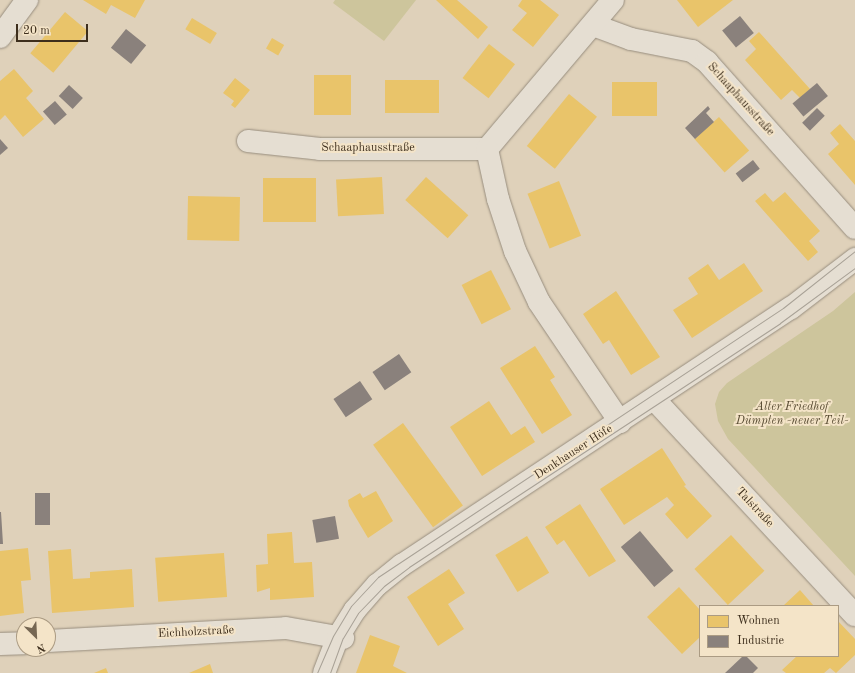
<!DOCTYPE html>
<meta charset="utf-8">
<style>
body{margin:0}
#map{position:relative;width:855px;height:673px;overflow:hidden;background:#dfd1ba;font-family:"Old Standard TT",serif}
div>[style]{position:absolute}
.green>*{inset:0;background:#cdc59c}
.homes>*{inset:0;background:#e9c46a;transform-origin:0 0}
.industry>*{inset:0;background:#8a817c;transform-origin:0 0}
.roads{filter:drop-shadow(0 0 1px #978d7e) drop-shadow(0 0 1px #978d7e)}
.street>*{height:22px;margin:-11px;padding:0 11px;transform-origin:11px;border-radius:11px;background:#e5ded2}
.secondary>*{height:22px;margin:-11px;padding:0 11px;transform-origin:11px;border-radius:11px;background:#e5ded2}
.tram>*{height:1px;margin:-0.5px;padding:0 0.5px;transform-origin:0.5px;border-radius:0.5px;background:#a8a196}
span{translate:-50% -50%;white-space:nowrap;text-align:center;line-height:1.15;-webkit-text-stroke:4px #f4e4c8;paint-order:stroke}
.street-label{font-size:12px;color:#3d2e1c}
.park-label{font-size:12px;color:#574a31;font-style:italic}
.legend{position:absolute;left:699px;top:605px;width:140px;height:52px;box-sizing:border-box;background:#f4e4c8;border:1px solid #ab9b83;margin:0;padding:5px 7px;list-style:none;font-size:12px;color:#3d2e1c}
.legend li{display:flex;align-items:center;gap:8px;height:20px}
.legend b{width:20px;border:1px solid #ab9b83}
.north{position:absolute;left:16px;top:617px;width:40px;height:40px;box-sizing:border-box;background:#f4e4c8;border:1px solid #ab9b83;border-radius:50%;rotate:156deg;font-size:11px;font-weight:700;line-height:16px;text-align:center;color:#3d2e1c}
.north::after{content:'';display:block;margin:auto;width:14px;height:18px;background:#766753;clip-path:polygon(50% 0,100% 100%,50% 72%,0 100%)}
.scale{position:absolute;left:16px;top:24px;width:72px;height:18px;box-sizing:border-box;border:2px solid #3d2e1c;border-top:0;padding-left:5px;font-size:12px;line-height:14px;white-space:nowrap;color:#3d2e1c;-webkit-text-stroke:3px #f4e4c8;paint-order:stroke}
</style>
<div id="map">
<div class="green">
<div style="clip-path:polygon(335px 0,416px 0,384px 41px,333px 3px)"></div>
<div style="clip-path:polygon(855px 292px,855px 576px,728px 439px,718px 421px,715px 404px,719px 392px,727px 383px,833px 311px)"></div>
</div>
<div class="homes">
<div style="clip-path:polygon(83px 0,145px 0,135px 18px,111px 5px,106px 14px)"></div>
<div style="clip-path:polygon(436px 0,457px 0,488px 27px,478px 39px)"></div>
<div style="clip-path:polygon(522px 0,540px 0,559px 15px,533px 47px,512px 30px,527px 13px,518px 6px)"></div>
<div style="clip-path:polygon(677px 0,733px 0,698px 27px)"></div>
<div style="left:65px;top:12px;width:30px;height:54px;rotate:40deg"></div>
<div style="left:192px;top:18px;width:29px;height:13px;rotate:31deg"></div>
<div style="clip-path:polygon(759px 32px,810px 89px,800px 98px,792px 90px,781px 100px,745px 60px,756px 49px,749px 41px)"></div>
<div style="left:272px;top:38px;width:14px;height:12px;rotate:30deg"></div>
<div style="left:489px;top:44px;width:33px;height:43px;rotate:38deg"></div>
<div style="clip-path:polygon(14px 69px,33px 91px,26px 98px,44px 119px,23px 137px,5px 115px,0 120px,0 81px)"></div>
<div style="left:314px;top:75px;width:37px;height:40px"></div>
<div style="clip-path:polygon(235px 78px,250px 90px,235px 108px,231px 105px,234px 101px,223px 93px)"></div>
<div style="left:439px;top:80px;width:33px;height:54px;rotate:90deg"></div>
<div style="left:657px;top:82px;width:34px;height:45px;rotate:90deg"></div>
<div style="left:569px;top:94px;width:36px;height:67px;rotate:39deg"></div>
<div style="left:719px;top:117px;width:45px;height:33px;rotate:48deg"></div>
<div style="clip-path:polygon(840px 124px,855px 141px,855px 185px,828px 154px,839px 144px,830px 133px)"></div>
<div style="left:382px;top:177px;width:37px;height:46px;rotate:87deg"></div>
<div style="left:426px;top:177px;width:57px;height:31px;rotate:42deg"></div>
<div style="left:263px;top:178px;width:53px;height:44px"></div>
<div style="left:559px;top:181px;width:59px;height:34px;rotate:68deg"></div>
<div style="clip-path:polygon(785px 192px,820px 231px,809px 241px,818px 252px,808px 261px,755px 201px,765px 193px,773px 202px)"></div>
<div style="left:188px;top:196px;width:52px;height:44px;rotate:1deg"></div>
<div style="clip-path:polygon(744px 263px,763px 291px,692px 338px,673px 310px,698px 294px,688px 278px,708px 264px,719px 280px)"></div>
<div style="left:491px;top:270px;width:44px;height:33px;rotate:63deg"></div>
<div style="clip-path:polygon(616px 291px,660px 357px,631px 375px,609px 340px,603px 344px,583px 314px)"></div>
<div style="clip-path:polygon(535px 346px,555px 377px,550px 380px,572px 415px,542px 434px,500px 368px)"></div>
<div style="clip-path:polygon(489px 401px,511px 435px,525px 426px,535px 442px,482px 476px,450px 427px)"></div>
<div style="left:403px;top:423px;width:102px;height:37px;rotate:54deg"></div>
<div style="clip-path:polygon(662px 448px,686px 485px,684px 486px,712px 516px,687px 539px,665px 514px,674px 505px,667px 497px,624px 525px,600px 489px)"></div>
<div style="clip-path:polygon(376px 491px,393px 521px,368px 538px,349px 506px,348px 500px,360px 493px,363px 498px)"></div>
<div style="clip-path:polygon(580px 504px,616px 561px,589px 577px,564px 540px,557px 545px,545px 527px)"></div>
<div style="clip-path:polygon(292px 532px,294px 563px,312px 562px,314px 597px,270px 600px,270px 588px,257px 592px,256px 565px,268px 564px,267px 534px)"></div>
<div style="left:731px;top:535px;width:49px;height:50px;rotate:47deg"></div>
<div style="left:527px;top:536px;width:43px;height:37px;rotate:59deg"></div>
<div style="clip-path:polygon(28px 548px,31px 580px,21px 581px,24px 613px,0 616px,0 551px)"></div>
<div style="clip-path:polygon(71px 549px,73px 579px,90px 578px,90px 572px,132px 569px,134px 607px,52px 613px,48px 551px)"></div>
<div style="left:224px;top:553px;width:44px;height:69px;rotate:86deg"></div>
<div style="clip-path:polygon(449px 569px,465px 593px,448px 604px,464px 629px,438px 646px,407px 597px)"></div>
<div style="clip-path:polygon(679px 587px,700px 610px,700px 637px,682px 654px,647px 617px)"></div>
<div style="clip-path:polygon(800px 590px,814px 606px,783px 606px)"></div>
<div style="clip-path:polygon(838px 621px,855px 639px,855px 655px,836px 673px,830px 668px,824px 673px,786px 673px,782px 670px,797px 656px,838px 656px)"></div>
<div style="clip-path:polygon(370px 635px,400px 646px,393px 666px,407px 673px,356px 673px)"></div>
<div style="clip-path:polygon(210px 664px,213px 673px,189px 673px)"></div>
<div style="clip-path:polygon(106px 668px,108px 673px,94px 673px)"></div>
</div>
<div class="industry">
<div style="left:740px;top:16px;width:22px;height:23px;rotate:51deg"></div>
<div style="left:126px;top:29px;width:26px;height:24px;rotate:39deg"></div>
<div style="left:817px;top:83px;width:17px;height:32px;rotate:50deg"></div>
<div style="left:69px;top:85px;width:19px;height:15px;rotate:43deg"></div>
<div style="left:55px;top:101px;width:18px;height:16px;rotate:49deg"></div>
<div style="clip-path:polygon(708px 106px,710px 109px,706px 113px,714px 122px,695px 139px,685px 128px)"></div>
<div style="left:817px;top:108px;width:11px;height:21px;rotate:45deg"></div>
<div style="clip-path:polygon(0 139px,8px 148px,0 155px)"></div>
<div style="left:753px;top:160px;width:11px;height:22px;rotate:52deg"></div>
<div style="left:399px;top:354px;width:22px;height:32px;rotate:56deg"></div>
<div style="left:360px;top:381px;width:22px;height:32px;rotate:56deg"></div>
<div style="left:35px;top:493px;width:15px;height:32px"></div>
<div style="clip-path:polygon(0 512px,1px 512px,3px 544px,0 544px)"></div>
<div style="left:335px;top:516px;width:23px;height:23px;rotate:80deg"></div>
<div style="left:640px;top:531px;width:52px;height:25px;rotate:50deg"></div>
<div style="clip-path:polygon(743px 656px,746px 656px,758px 668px,753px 673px,725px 673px)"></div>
</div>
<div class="roads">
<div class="street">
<div style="left:593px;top:25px;width:40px;rotate:20.2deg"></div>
<div style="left:631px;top:39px;width:62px;rotate:11.1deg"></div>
<div style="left:692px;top:51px;width:19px;rotate:36deg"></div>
<div style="left:707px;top:62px;width:222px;rotate:48.3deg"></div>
<div style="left:0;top:37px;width:46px;rotate:-53.9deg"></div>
<div style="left:248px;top:141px;width:72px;rotate:6.3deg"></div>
<div style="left:320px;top:149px;width:167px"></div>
<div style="left:487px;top:149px;width:195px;rotate:-49.8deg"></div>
<div style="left:487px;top:149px;width:51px;rotate:77.6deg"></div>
<div style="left:498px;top:199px;width:55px;rotate:71.9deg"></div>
<div style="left:515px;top:251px;width:56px;rotate:64.8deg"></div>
<div style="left:539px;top:302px;width:145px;rotate:56deg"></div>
<div style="left:654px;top:399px;width:295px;rotate:47.1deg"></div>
<div style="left:48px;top:641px;width:238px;rotate:-3.1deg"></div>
<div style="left:286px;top:628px;width:58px;rotate:10deg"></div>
<div style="left:0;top:644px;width:24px;rotate:-2deg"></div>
</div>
<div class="secondary">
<div style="left:324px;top:673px;width:39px;rotate:-69deg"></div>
<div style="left:338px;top:637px;width:32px;rotate:-58deg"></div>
<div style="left:355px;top:610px;width:33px;rotate:-49deg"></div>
<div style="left:377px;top:585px;width:32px;rotate:-39deg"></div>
<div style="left:402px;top:565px;width:466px;rotate:-33.5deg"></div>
<div style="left:791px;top:308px;width:81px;rotate:-37.4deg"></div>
</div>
</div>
<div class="tram">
<div style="left:317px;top:673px;width:40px;rotate:-66.6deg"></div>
<div style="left:333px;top:636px;width:35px;rotate:-59deg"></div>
<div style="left:351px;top:606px;width:40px;rotate:-47deg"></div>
<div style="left:378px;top:577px;width:486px;rotate:-33.6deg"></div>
<div style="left:783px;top:308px;width:92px;rotate:-38.4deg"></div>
<div style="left:330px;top:673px;width:37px;rotate:-70deg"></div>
<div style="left:343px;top:638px;width:29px;rotate:-59deg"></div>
<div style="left:358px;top:613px;width:37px;rotate:-46deg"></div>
<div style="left:384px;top:586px;width:31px;rotate:-37deg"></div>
<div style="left:409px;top:567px;width:444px;rotate:-33.3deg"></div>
<div style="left:780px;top:323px;width:93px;rotate:-36.3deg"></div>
</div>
<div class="street-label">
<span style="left:740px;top:100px;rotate:48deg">Schaaphausstraße</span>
<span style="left:368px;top:149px">Schaaphausstraße</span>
<span style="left:574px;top:453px;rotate:-33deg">Denkhauser Höfe</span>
<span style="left:754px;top:508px;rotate:47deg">Talstraße</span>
<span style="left:196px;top:633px;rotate:-3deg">Eichholzstraße</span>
</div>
<div class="park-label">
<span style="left:792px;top:415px">Alter Friedhof<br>Dümpten -neuer Teil-</span>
</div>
<ul class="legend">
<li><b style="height:11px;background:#e9c46a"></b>Wohnen</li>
<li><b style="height:11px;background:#8a817c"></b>Industrie</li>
</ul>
<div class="north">N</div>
<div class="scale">20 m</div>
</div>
